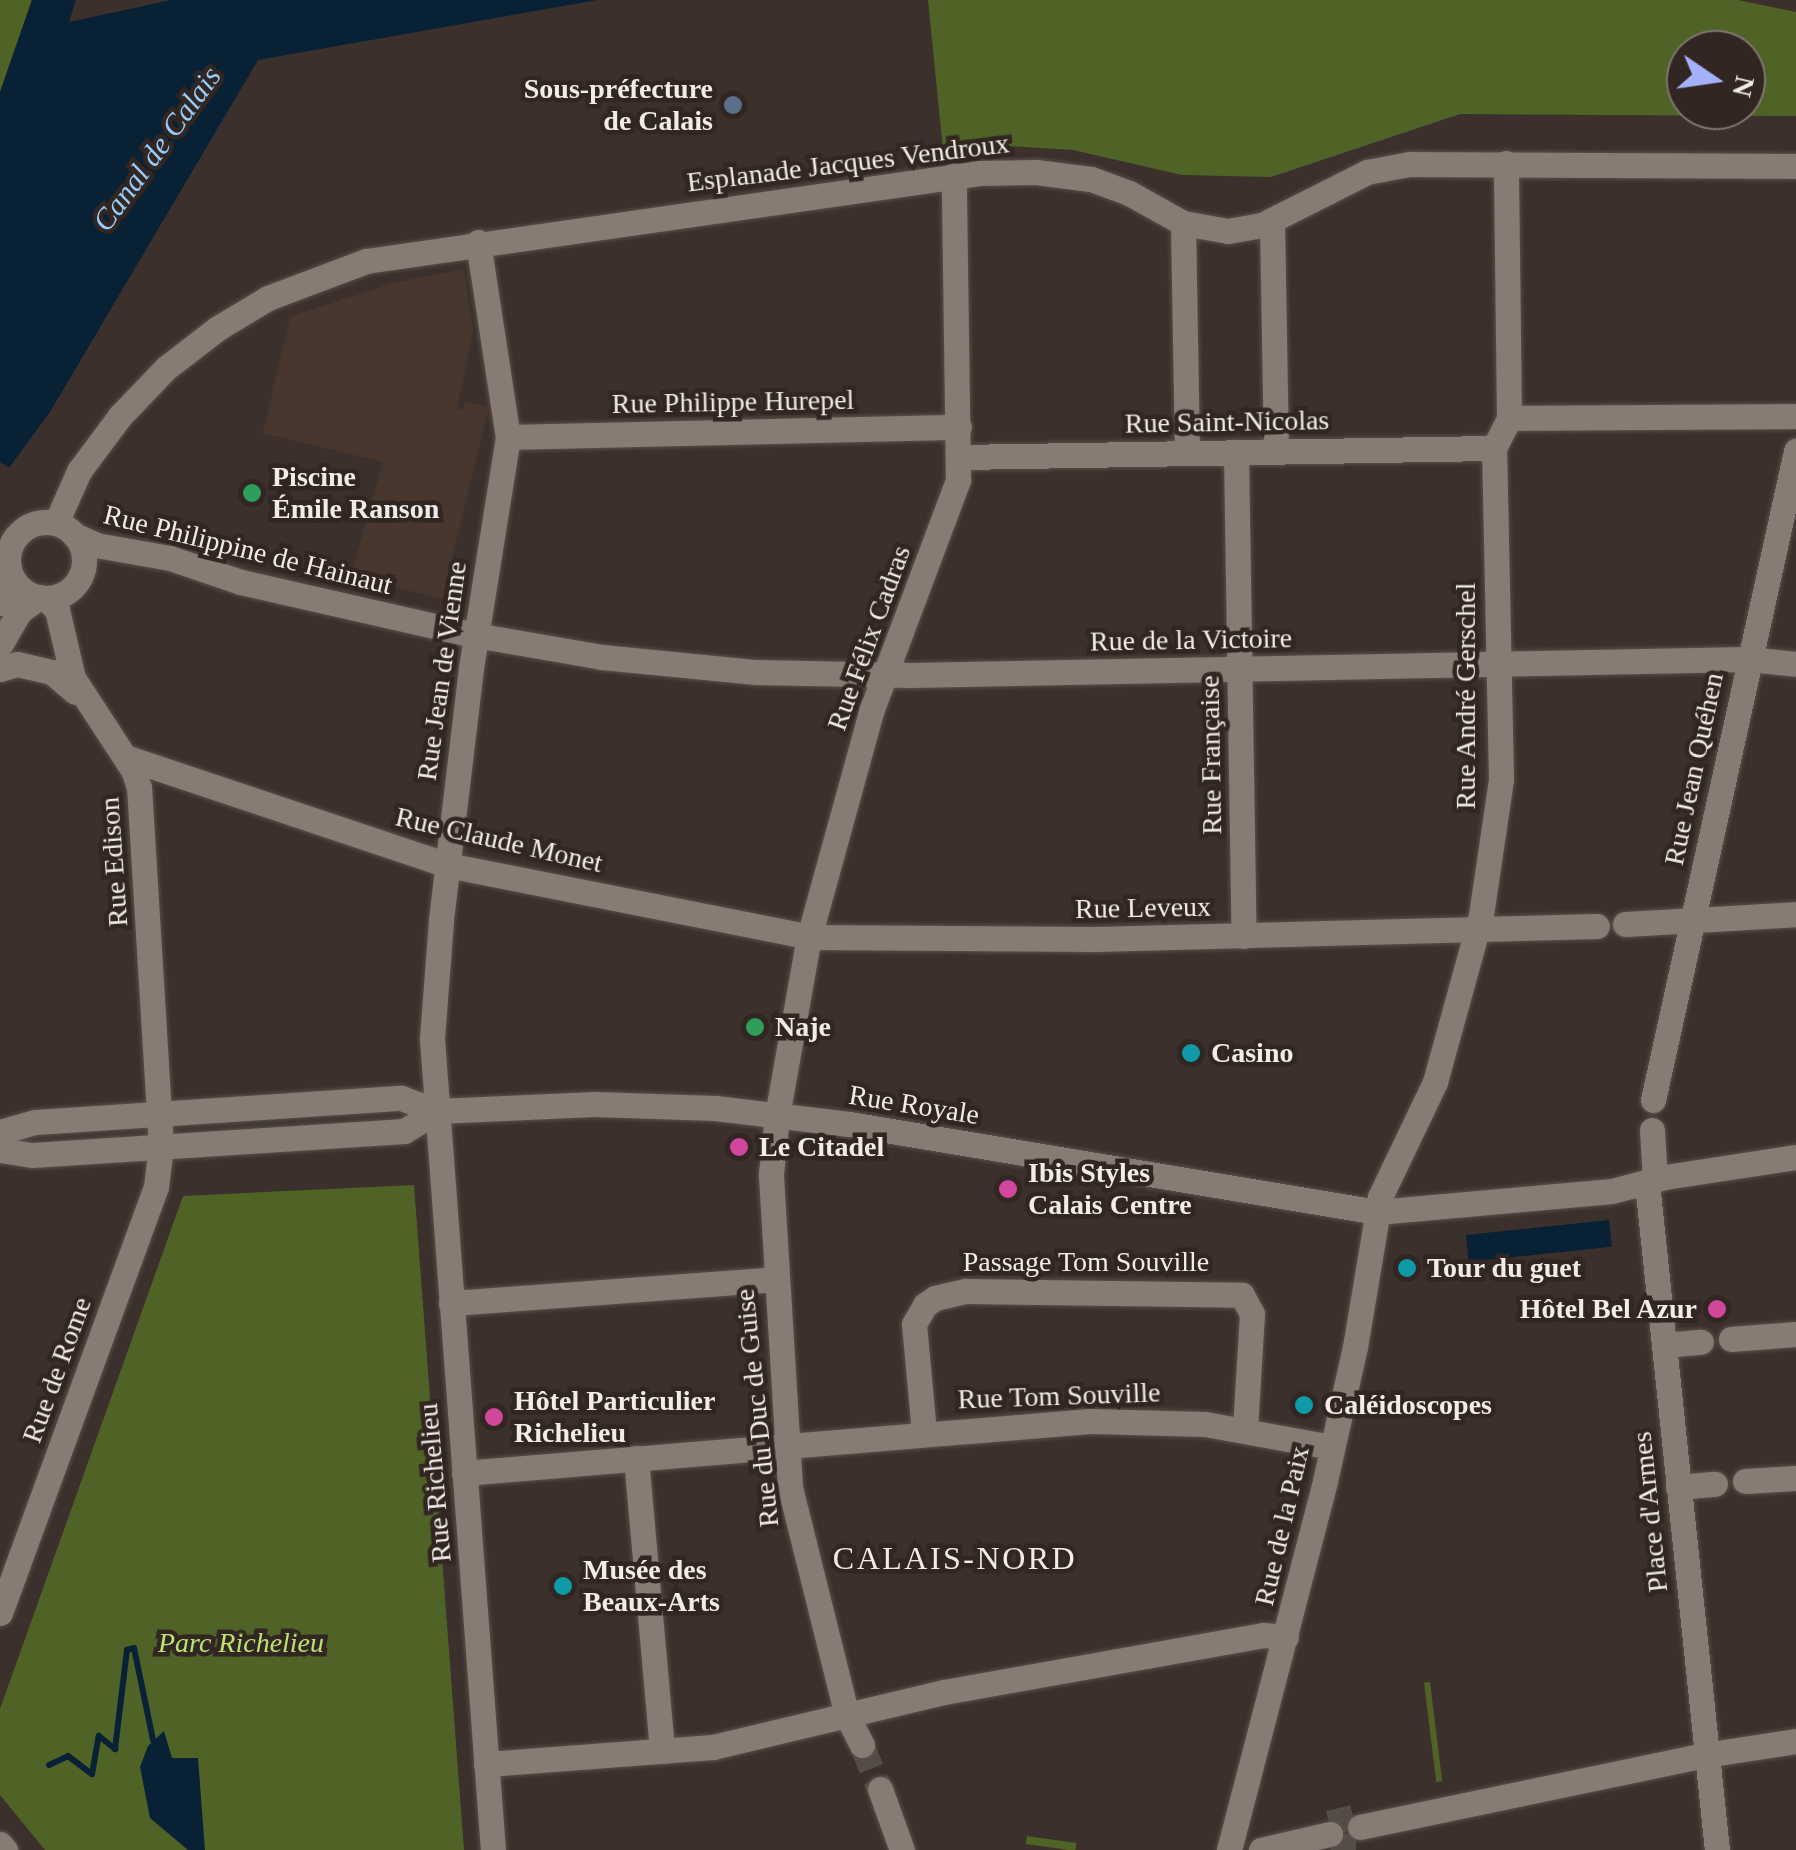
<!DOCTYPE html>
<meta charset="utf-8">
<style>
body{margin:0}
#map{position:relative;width:1796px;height:1850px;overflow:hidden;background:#3b302b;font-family:"Times New Roman",serif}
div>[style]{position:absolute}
.built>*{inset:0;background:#48372e}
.green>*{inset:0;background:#506326;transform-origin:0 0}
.water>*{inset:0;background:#092134;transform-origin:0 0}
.stream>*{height:6px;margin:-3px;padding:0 3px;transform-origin:3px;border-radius:3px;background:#092134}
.minor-tunnel>*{height:25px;margin-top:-12.5px;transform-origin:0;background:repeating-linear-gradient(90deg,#564c47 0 25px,transparent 0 37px)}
.roads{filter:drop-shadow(0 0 2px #584f4a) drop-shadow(0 0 2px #584f4a)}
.minor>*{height:25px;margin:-12.5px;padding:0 12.5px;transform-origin:12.5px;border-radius:12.5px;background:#887b74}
.minor>.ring{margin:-12.5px;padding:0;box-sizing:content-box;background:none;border:25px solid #887b74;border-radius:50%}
.dots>*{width:28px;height:28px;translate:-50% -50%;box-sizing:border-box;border:5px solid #312621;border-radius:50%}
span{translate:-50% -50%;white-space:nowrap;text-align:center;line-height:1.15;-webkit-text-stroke:9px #312621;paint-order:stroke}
.poi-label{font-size:28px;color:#f2ebe7;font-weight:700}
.right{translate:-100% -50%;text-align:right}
.left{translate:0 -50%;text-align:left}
.street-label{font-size:28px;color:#f2ebe7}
.park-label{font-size:28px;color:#bde271;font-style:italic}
.water-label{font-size:30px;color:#96ccfc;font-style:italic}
.quarter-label{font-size:32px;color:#f2ebe7;letter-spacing:2.5px}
.north{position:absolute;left:1666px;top:30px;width:100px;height:100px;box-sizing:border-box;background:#312621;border:2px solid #7e7570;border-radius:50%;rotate:103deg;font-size:28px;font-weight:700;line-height:40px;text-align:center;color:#f2ebe7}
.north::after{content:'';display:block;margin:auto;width:35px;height:45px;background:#a4b2fc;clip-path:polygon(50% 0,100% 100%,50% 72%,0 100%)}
</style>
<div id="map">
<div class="built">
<div style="clip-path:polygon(464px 269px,473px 332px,457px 408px,463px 410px,465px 402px,489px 407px,442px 599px,351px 576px,383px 462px,263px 433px,290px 317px,393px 283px)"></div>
</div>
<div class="green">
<div style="clip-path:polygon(0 0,32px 0,0 92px)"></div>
<div style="clip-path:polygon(evenodd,928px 0,1738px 0,1796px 12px,1796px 116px,1460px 114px,1271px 177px,1182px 175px,1073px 150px,1007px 146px,943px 150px,928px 0,1686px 50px,1746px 50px,1746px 110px,1686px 110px,1686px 50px)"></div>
<div style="clip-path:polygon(414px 1185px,464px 1850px,45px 1850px,0 1795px,0 1709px,183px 1196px)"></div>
<div style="left:1430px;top:1682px;width:100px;height:6px;rotate:83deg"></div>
<div style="left:1027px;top:1836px;width:50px;height:8px;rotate:8deg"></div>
</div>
<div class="water">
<div style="clip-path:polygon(32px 0,76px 0,69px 22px,171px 0,597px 0,258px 60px,50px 412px,9px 468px,0 462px,0 92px)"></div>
<div style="left:1609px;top:1220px;width:27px;height:144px;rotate:84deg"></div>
<div style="clip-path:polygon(164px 1731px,172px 1758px,198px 1758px,205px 1850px,188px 1850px,150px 1818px,140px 1767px,148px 1746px)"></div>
</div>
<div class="stream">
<div style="left:49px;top:1765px;width:21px;rotate:-25deg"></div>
<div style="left:68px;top:1756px;width:30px;rotate:37deg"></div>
<div style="left:92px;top:1774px;width:39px;rotate:-80deg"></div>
<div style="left:99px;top:1736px;width:21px;rotate:39deg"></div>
<div style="left:115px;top:1749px;width:100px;rotate:-83.1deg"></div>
<div style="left:127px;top:1650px;width:7px;rotate:-16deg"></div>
<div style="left:134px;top:1648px;width:94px;rotate:78.3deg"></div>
</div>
<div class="minor-tunnel">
<div style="left:862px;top:1745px;width:48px;rotate:67.8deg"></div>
<div style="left:1329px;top:1823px;width:30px;rotate:-14deg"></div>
<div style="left:1331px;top:1846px;width:31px"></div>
</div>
<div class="roads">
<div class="minor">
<div style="left:1272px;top:221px;width:230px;rotate:89deg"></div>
<div style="left:1183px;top:223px;width:230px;rotate:89deg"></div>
<div style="left:478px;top:242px;width:197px;rotate:81.3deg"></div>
<div style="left:508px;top:437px;width:234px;rotate:99.1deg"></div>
<div style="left:471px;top:668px;width:255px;rotate:96.8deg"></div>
<div style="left:441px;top:921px;width:118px;rotate:94.4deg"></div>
<div style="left:432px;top:1039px;width:813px;rotate:85.7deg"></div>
<div style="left:1509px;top:418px;width:287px;rotate:-0.4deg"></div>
<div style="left:508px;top:437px;width:451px;rotate:-1.3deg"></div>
<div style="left:1236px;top:452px;width:484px;rotate:89.1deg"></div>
<div style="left:960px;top:457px;width:534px;rotate:-0.97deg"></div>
<div class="ring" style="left:8px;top:522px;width:51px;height:51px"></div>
<div style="left:56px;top:523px;width:57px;rotate:-66.1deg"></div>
<div style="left:79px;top:471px;width:69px;rotate:-53.3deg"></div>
<div style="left:120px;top:416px;width:66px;rotate:-46.2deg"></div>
<div style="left:166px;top:368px;width:66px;rotate:-37.6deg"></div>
<div style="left:218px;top:328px;width:58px;rotate:-31deg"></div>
<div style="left:268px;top:298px;width:105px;rotate:-20.7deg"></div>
<div style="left:366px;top:261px;width:619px;rotate:-8.17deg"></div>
<div style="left:979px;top:173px;width:57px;rotate:-1deg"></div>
<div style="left:1036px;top:172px;width:55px;rotate:7.3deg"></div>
<div style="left:1091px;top:179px;width:40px;rotate:20.2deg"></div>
<div style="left:1129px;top:193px;width:62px;rotate:29.1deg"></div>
<div style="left:1183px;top:223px;width:46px;rotate:10.1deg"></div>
<div style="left:1228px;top:231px;width:35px;rotate:-10deg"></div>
<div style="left:1262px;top:225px;width:118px;rotate:-26.8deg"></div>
<div style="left:1367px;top:172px;width:43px;rotate:-10.8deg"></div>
<div style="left:1409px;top:164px;width:387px;rotate:0.3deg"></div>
<div style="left:74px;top:535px;width:24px;rotate:24deg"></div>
<div style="left:96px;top:545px;width:75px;rotate:10deg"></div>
<div style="left:170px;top:558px;width:75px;rotate:18.7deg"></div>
<div style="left:241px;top:582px;width:240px;rotate:12.8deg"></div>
<div style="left:475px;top:635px;width:129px;rotate:9.8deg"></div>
<div style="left:602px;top:657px;width:155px;rotate:5.6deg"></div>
<div style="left:756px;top:672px;width:154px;rotate:1.1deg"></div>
<div style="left:910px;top:675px;width:838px;rotate:-1.09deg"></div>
<div style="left:1748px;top:659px;width:48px;rotate:5.9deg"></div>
<div style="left:0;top:603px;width:36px;rotate:-76deg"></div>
<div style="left:0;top:645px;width:39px;rotate:-60deg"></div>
<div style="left:20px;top:611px;width:24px;rotate:-36deg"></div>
<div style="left:0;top:669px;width:18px;rotate:-16deg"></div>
<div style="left:17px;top:664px;width:36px;rotate:13deg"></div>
<div style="left:52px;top:672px;width:30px;rotate:41deg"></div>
<div style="left:125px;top:757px;width:340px;rotate:18.5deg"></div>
<div style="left:447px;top:865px;width:369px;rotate:11.2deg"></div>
<div style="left:809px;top:937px;width:286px;rotate:0.4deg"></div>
<div style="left:1095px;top:939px;width:502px;rotate:-1.48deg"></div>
<div style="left:1625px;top:924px;width:171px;rotate:-3.3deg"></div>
<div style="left:1653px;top:1100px;width:665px;rotate:-77.57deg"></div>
<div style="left:437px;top:1111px;width:158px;rotate:-2.5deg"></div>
<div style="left:595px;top:1104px;width:120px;rotate:1.9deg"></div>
<div style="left:715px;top:1108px;width:135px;rotate:6.8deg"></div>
<div style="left:849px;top:1124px;width:535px;rotate:9.46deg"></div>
<div style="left:1377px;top:1212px;width:236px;rotate:-5.1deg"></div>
<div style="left:1612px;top:1191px;width:55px;rotate:-14.8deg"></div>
<div style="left:1665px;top:1177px;width:133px;rotate:-8.7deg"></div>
<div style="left:1652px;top:1130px;width:50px;rotate:86.6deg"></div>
<div style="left:0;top:1132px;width:37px;rotate:-16deg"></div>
<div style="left:36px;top:1122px;width:366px;rotate:-3.8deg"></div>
<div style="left:401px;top:1098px;width:38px;rotate:20deg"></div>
<div style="left:0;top:1150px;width:32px;rotate:9deg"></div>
<div style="left:32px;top:1155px;width:373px;rotate:-3.7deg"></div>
<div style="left:404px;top:1131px;width:39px;rotate:-31deg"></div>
<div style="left:1647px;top:1183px;width:671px;rotate:84.01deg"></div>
<div style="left:451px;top:1303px;width:324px;rotate:-4.2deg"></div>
<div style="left:1731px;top:1339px;width:65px;rotate:-4.4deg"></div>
<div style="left:1664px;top:1345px;width:37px;rotate:-5deg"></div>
<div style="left:924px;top:1432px;width:108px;rotate:-95.3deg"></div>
<div style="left:914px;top:1324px;width:22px;rotate:-60deg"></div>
<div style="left:925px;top:1305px;width:12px;rotate:-35deg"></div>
<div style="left:935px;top:1298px;width:32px;rotate:-13deg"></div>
<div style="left:966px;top:1291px;width:276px;rotate:0.8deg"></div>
<div style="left:1242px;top:1295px;width:21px;rotate:62deg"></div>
<div style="left:1252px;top:1314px;width:116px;rotate:93.5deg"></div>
<div style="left:636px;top:1458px;width:294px;rotate:84.9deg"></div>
<div style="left:464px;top:1473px;width:628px;rotate:-4.75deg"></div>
<div style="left:1090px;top:1421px;width:115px;rotate:1.5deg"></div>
<div style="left:1205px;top:1424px;width:129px;rotate:10.3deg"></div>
<div style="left:1745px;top:1481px;width:51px;rotate:-3.4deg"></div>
<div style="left:1678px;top:1487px;width:37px;rotate:-5deg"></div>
<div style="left:0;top:1613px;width:454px;rotate:-69.9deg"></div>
<div style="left:156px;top:1187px;width:41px;rotate:-83deg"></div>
<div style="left:161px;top:1146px;width:359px;rotate:-93.5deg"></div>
<div style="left:139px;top:788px;width:19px;rotate:-108deg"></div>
<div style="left:133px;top:770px;width:110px;rotate:-123.1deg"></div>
<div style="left:73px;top:678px;width:70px;rotate:-103.2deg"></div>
<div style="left:57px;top:610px;width:16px;rotate:-133deg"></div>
<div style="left:862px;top:1745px;width:33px;rotate:-117deg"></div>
<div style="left:847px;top:1716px;width:236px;rotate:-104deg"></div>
<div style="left:790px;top:1487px;width:314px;rotate:-93.5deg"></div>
<div style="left:771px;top:1174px;width:58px;rotate:-84.1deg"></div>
<div style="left:777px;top:1116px;width:182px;rotate:-79.9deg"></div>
<div style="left:809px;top:937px;width:237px;rotate:-74.6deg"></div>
<div style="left:872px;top:709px;width:245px;rotate:-69.4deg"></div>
<div style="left:958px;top:480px;width:305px;rotate:-90.8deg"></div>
<div style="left:486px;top:1764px;width:228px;rotate:-4.3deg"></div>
<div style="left:713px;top:1747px;width:237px;rotate:-13.4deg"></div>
<div style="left:944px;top:1692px;width:324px;rotate:-10.1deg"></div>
<div style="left:1263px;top:1635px;width:23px;rotate:5deg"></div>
<div style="left:880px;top:1789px;width:65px;rotate:70.2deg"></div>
<div style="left:1360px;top:1827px;width:352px;rotate:-11.8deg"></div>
<div style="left:1705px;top:1755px;width:92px;rotate:-8.7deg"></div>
<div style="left:0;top:1844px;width:8px;rotate:50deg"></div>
<div style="left:1229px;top:1850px;width:381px;rotate:-75.4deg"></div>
<div style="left:1325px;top:1481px;width:137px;rotate:-77.4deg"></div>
<div style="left:1355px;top:1347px;width:152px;rotate:-80.5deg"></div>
<div style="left:1380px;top:1197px;width:127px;rotate:-64.4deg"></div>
<div style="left:1435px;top:1082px;width:173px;rotate:-74.6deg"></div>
<div style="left:1481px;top:915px;width:137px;rotate:-81.6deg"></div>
<div style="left:1501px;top:779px;width:331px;rotate:-91.2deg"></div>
<div style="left:1494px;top:448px;width:34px;rotate:-63deg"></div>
<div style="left:1509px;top:418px;width:255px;rotate:-90.7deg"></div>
<div style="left:1261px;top:1850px;width:71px;rotate:-13.1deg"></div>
</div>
</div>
<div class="dots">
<div style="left:733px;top:105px;background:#5c6f8a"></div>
<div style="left:252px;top:493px;background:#2e9e5b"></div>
<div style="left:755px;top:1027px;background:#2e9e5b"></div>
<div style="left:1191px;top:1053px;background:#0f9aa8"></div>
<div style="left:739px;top:1147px;background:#d1479c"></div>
<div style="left:1008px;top:1189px;background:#d1479c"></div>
<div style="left:1407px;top:1268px;background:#0f9aa8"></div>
<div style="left:1717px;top:1309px;background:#d1479c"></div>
<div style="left:1304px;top:1405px;background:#0f9aa8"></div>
<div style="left:494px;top:1417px;background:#d1479c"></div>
<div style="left:563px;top:1586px;background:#0f9aa8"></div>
</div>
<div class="poi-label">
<span class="right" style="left:713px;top:105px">Sous-préfecture<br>de Calais</span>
<span class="left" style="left:272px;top:493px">Piscine<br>Émile Ranson</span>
<span class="left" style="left:775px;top:1027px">Naje</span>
<span class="left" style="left:1211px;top:1053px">Casino</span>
<span class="left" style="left:759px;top:1147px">Le Citadel</span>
<span class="left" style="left:1028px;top:1189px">Ibis Styles<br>Calais Centre</span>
<span class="left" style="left:1427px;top:1268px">Tour du guet</span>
<span class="right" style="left:1697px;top:1309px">Hôtel Bel Azur</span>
<span class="left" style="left:514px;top:1417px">Hôtel Particulier<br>Richelieu</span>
<span class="left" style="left:1324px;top:1405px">Caléidoscopes</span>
<span class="left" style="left:583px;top:1586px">Musée des<br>Beaux-Arts</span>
</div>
<div class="street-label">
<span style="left:848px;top:163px;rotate:-7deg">Esplanade Jacques Vendroux</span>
<span style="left:733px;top:402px;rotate:-1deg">Rue Philippe Hurepel</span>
<span style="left:1227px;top:422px;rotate:-1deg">Rue Saint-Nicolas</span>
<span style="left:248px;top:550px;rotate:14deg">Rue Philippine de Hainaut</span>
<span style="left:869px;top:638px;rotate:-70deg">Rue Félix Cadras</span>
<span style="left:1191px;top:640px;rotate:-1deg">Rue de la Victoire</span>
<span style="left:442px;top:671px;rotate:-82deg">Rue Jean de Vienne</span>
<span style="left:1466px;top:696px;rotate:-90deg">Rue André Gerschel</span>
<span style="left:1211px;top:755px;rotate:-91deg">Rue Française</span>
<span style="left:1694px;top:769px;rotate:-78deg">Rue Jean Quéhen</span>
<span style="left:499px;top:840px;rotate:13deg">Rue Claude Monet</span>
<span style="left:114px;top:862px;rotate:-94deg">Rue Edison</span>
<span style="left:1143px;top:908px;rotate:-1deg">Rue Leveux</span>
<span style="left:914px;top:1105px;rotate:9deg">Rue Royale</span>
<span style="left:1086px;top:1262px">Passage Tom Souville</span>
<span style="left:57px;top:1370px;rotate:-70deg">Rue de Rome</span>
<span style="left:1059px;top:1396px;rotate:-2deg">Rue Tom Souville</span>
<span style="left:757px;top:1408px;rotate:-96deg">Rue du Duc de Guise</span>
<span style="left:435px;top:1483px;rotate:-95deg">Rue Richelieu</span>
<span style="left:1650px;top:1512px;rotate:-96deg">Place d'Armes</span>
<span style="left:1282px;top:1526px;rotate:-77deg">Rue de la Paix</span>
</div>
<div class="park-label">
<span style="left:241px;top:1643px">Parc Richelieu</span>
</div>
<div class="water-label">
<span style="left:157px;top:149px;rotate:-54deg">Canal de Calais</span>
</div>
<div class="quarter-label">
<span style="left:955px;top:1558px">CALAIS-NORD</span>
</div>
<div class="north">N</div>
</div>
